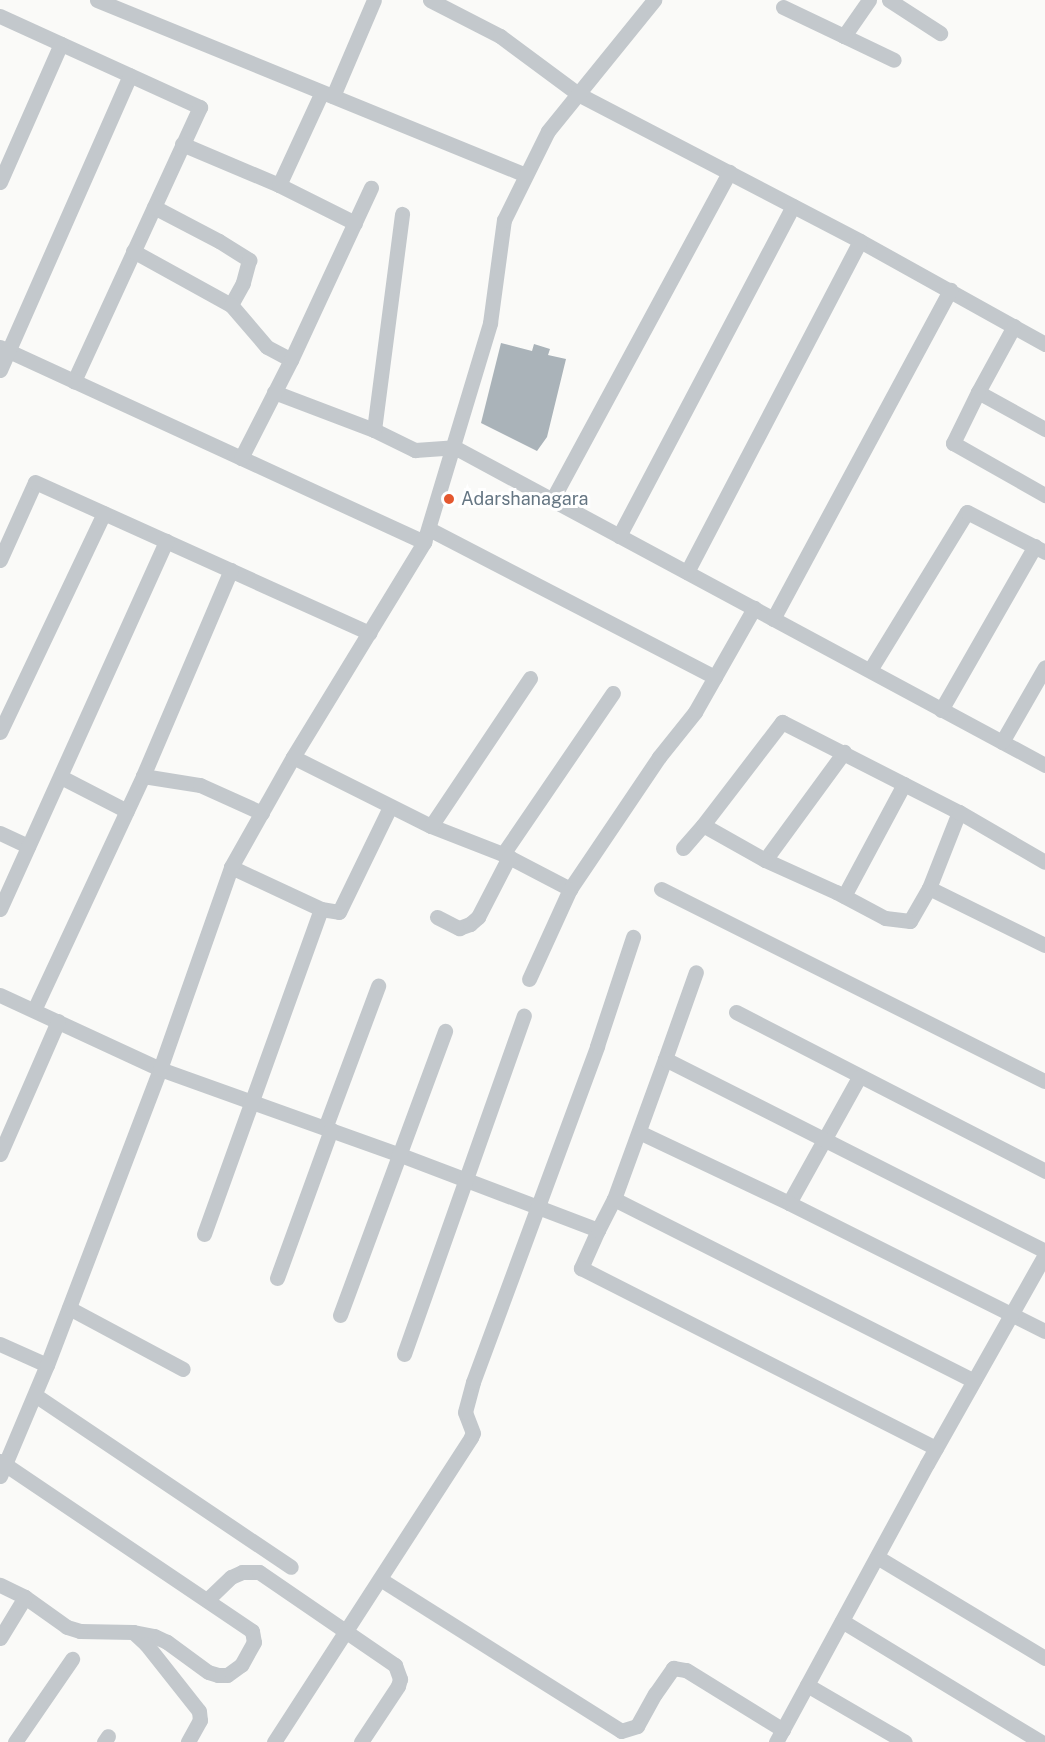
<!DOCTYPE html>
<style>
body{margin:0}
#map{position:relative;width:1045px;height:1742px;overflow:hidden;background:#fafaf8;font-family:"Public Sans",sans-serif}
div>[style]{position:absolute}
.building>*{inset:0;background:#aab3b9}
.minor>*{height:15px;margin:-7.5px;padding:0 7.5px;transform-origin:7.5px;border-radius:7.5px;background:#c3c8cc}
.dots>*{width:16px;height:16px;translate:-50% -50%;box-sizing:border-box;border:3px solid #fff;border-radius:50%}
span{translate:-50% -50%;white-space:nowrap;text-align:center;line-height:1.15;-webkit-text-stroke:6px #fff;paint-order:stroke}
.poi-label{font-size:18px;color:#657683}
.left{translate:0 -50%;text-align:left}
</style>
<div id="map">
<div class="building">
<div style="clip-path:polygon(501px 343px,532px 351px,534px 344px,550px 349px,548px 355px,566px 359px,547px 437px,537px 451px,481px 423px)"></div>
</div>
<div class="minor">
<div style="left:97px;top:0;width:463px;rotate:22.2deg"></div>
<div style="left:430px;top:0;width:79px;rotate:27.2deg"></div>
<div style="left:500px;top:36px;width:97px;rotate:36.6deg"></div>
<div style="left:578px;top:94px;width:318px;rotate:27.5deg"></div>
<div style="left:860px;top:241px;width:212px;rotate:29.1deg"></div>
<div style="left:869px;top:0;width:44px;rotate:124.8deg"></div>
<div style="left:844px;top:36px;width:55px;rotate:25.6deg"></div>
<div style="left:889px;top:0;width:61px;rotate:32.9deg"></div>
<div style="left:783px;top:7px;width:68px;rotate:25.4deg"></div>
<div style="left:0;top:16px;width:220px;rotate:24.5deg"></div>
<div style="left:200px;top:107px;width:302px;rotate:114.7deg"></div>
<div style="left:333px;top:96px;width:104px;rotate:-66.9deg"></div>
<div style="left:182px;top:144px;width:105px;rotate:22.9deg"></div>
<div style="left:279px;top:185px;width:85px;rotate:26.6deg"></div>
<div style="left:0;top:182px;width:151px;rotate:-66.2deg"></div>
<div style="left:279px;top:185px;width:102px;rotate:-65.2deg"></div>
<div style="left:154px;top:207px;width:73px;rotate:27.6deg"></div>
<div style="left:219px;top:241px;width:36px;rotate:32deg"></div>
<div style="left:249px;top:260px;width:24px;rotate:105deg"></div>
<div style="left:243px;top:283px;width:25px;rotate:119deg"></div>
<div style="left:133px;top:251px;width:112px;rotate:28.9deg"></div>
<div style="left:231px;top:305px;width:55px;rotate:49.4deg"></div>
<div style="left:267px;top:347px;width:27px;rotate:28deg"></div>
<div style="left:1014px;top:326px;width:75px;rotate:118.6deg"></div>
<div style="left:978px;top:392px;width:77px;rotate:28.9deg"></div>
<div style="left:0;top:347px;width:467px;rotate:24.7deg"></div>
<div style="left:0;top:370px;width:322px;rotate:-66.2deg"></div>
<div style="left:274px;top:392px;width:107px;rotate:20.8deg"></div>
<div style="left:374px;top:430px;width:46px;rotate:26deg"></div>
<div style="left:415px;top:450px;width:39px;rotate:-4deg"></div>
<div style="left:454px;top:447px;width:671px;rotate:28.28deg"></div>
<div style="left:978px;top:392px;width:57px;rotate:116.1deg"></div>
<div style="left:953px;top:443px;width:106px;rotate:29.5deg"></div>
<div style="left:374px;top:430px;width:218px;rotate:-82.6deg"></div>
<div style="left:241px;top:458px;width:110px;rotate:-63deg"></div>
<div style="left:291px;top:360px;width:190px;rotate:-65.1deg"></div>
<div style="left:552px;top:500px;width:373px;rotate:-61.6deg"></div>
<div style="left:429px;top:529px;width:322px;rotate:27.4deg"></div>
<div style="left:619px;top:536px;width:373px;rotate:-62.2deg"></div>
<div style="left:0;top:560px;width:85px;rotate:-65.8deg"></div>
<div style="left:35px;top:482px;width:367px;rotate:24.3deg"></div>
<div style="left:687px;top:572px;width:373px;rotate:-62.4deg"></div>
<div style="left:773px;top:619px;width:374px;rotate:-61.7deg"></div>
<div style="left:870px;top:670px;width:185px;rotate:-58.5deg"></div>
<div style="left:967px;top:512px;width:88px;rotate:27.1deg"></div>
<div style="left:941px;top:710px;width:189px;rotate:-60.2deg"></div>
<div style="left:0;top:732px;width:242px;rotate:-64.6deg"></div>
<div style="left:1002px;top:742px;width:86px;rotate:-60.2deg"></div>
<div style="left:293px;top:757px;width:154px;rotate:26.6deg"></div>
<div style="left:431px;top:826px;width:77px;rotate:21.3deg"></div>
<div style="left:503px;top:854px;width:76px;rotate:27.6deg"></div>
<div style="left:570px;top:889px;width:159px;rotate:-56deg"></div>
<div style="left:659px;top:757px;width:58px;rotate:-51.3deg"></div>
<div style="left:695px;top:712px;width:120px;rotate:-60.4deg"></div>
<div style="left:143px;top:776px;width:58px;rotate:9deg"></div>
<div style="left:200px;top:785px;width:68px;rotate:24.3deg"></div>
<div style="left:61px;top:777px;width:74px;rotate:27.3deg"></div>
<div style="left:959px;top:812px;width:82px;rotate:111.5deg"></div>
<div style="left:929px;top:888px;width:129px;rotate:26.2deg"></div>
<div style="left:431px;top:826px;width:178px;rotate:-56.2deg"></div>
<div style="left:0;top:833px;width:31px;rotate:25deg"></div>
<div style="left:683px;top:848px;width:30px;rotate:-49deg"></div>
<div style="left:503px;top:854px;width:195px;rotate:-55.7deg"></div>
<div style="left:765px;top:860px;width:134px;rotate:-53.8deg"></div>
<div style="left:231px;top:867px;width:99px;rotate:25deg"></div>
<div style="left:321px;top:909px;width:18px;rotate:9deg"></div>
<div style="left:339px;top:912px;width:117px;rotate:-64.1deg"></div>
<div style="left:929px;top:888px;width:38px;rotate:120deg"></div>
<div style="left:910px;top:921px;width:25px;rotate:-173deg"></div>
<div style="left:885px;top:918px;width:55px;rotate:-152deg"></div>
<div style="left:836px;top:892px;width:78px;rotate:-155.7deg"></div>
<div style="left:765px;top:860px;width:71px;rotate:-150.6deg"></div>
<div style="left:703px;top:825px;width:130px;rotate:-52.5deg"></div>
<div style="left:782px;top:722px;width:199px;rotate:27deg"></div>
<div style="left:959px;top:812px;width:99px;rotate:30.2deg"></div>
<div style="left:661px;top:889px;width:429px;rotate:26.6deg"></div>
<div style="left:844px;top:896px;width:127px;rotate:-61.8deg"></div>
<div style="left:0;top:909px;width:404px;rotate:-65.7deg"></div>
<div style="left:437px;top:917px;width:25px;rotate:27deg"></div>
<div style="left:459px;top:928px;width:12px;rotate:-20deg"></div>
<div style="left:470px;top:924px;width:11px;rotate:-41deg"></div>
<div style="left:478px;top:917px;width:68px;rotate:-62.7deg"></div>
<div style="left:529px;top:979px;width:99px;rotate:-65.5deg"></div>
<div style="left:0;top:995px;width:176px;rotate:24.8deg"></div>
<div style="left:160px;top:1069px;width:253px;rotate:19.7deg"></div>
<div style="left:398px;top:1154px;width:214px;rotate:20.8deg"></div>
<div style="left:598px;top:1230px;width:42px;rotate:114.1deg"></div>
<div style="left:581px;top:1268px;width:398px;rotate:26.9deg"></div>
<div style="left:34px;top:1010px;width:258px;rotate:-65deg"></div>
<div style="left:143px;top:776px;width:224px;rotate:-66.9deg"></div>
<div style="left:736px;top:1012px;width:348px;rotate:27.2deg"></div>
<div style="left:665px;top:1059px;width:92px;rotate:-70.4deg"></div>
<div style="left:325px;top:1128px;width:152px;rotate:-69.5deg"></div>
<div style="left:639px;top:1132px;width:166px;rotate:25.3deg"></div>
<div style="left:789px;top:1203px;width:144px;rotate:-60.9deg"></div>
<div style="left:0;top:1154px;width:145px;rotate:-66.4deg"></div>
<div style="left:614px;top:1199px;width:403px;rotate:26.8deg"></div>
<div style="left:789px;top:1203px;width:286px;rotate:26.6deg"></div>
<div style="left:598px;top:1230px;width:35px;rotate:-63deg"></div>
<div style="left:614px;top:1199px;width:149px;rotate:-70deg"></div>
<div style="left:665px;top:1059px;width:426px;rotate:26.8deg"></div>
<div style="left:204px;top:1234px;width:345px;rotate:-70.2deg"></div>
<div style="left:277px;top:1278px;width:158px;rotate:-70deg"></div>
<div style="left:69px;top:1308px;width:129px;rotate:28.2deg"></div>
<div style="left:340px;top:1315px;width:303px;rotate:-69.7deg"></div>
<div style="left:0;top:1344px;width:51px;rotate:24.1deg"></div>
<div style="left:404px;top:1354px;width:359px;rotate:-70.5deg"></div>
<div style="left:35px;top:1395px;width:308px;rotate:33.9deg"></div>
<div style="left:0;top:1461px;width:304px;rotate:34deg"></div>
<div style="left:252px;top:1631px;width:11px;rotate:80deg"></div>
<div style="left:254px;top:1642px;width:26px;rotate:119deg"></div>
<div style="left:241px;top:1665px;width:17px;rotate:144deg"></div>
<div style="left:227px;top:1675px;width:9px;rotate:180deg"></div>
<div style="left:218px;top:1675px;width:10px;rotate:-163deg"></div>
<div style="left:208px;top:1672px;width:51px;rotate:-143.8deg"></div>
<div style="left:167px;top:1642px;width:14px;rotate:-155deg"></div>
<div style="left:154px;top:1636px;width:21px;rotate:-169deg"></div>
<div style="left:133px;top:1632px;width:53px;rotate:-178.9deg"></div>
<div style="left:80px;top:1631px;width:14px;rotate:-163deg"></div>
<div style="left:67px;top:1627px;width:52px;rotate:-144.5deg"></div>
<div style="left:25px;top:1597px;width:28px;rotate:-154deg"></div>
<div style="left:0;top:1476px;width:121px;rotate:-67.1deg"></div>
<div style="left:47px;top:1365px;width:317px;rotate:-69.1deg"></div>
<div style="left:160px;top:1069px;width:214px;rotate:-70.6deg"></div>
<div style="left:231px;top:867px;width:126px;rotate:-60.6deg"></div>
<div style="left:293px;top:757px;width:252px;rotate:-58.6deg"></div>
<div style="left:424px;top:542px;width:229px;rotate:-73.2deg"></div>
<div style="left:490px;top:323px;width:104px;rotate:-82.3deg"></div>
<div style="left:504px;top:220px;width:99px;rotate:-63.7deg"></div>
<div style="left:548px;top:131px;width:169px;rotate:-51deg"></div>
<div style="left:877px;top:1557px;width:196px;rotate:31deg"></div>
<div style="left:380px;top:1579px;width:285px;rotate:32.2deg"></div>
<div style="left:621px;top:1731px;width:17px;rotate:-17deg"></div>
<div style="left:637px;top:1726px;width:37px;rotate:-61deg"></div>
<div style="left:655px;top:1694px;width:32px;rotate:-55deg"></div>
<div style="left:673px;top:1668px;width:13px;rotate:9deg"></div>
<div style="left:686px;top:1670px;width:114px;rotate:31.7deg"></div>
<div style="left:207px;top:1600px;width:33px;rotate:-44deg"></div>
<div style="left:231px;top:1577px;width:12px;rotate:-24deg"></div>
<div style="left:242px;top:1572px;width:17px"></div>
<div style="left:259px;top:1572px;width:165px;rotate:34.4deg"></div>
<div style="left:395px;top:1665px;width:15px;rotate:70deg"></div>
<div style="left:400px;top:1679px;width:7px;rotate:106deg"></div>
<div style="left:398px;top:1686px;width:67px;rotate:123.5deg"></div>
<div style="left:842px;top:1621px;width:233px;rotate:31.3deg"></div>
<div style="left:133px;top:1632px;width:18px;rotate:43deg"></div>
<div style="left:146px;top:1644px;width:85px;rotate:51.7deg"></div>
<div style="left:199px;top:1711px;width:9px;rotate:84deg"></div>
<div style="left:200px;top:1720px;width:25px;rotate:119deg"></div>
<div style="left:0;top:1638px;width:48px;rotate:-58.6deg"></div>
<div style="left:807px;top:1685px;width:113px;rotate:30.2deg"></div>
<div style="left:15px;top:1742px;width:101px;rotate:-55.5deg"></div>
<div style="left:104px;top:1742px;width:7px;rotate:-56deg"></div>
<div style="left:274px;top:1742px;width:363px;rotate:-57.1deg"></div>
<div style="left:471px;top:1437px;width:4px;rotate:-63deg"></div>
<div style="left:473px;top:1433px;width:22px;rotate:-111deg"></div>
<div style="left:465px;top:1412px;width:31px;rotate:-75deg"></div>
<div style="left:473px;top:1382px;width:358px;rotate:-69.7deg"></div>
<div style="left:597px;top:1046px;width:115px;rotate:-71.7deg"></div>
<div style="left:776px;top:1742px;width:316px;rotate:-61.5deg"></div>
<div style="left:927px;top:1464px;width:240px;rotate:-60.6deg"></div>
</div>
<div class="dots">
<div style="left:449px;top:499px;background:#e4572e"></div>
</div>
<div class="poi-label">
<span class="left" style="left:461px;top:499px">Adarshanagara</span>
</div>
</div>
